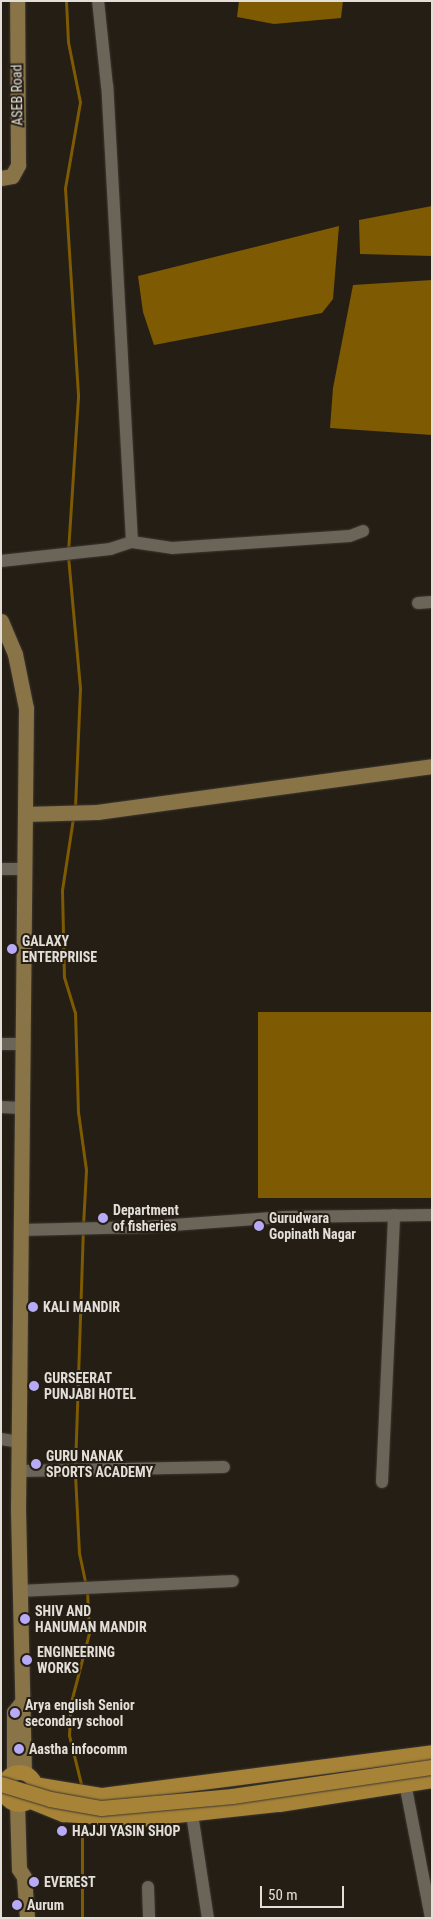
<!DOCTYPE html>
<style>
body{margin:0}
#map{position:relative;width:433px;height:1919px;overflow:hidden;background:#241e14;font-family:"Roboto Condensed",sans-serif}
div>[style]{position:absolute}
.water>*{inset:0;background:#7e5a03;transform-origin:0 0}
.stream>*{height:3px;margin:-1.5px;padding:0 1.5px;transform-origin:1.5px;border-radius:1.5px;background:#7e5a03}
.roads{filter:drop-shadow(0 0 1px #3c3731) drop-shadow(0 0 1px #3c3731)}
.street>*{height:12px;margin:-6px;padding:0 6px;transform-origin:6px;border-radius:6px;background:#6b6458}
.secondary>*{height:15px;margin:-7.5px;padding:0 7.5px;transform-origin:7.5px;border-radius:7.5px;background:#897448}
.primary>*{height:15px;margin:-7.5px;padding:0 7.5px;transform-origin:7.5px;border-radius:7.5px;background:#a68337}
.primary>.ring{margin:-7.5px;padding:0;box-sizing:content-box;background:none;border:15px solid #a68337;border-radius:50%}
.bridges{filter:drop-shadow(0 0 1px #3c3731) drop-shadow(0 0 1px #3c3731)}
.primary-bridge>*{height:15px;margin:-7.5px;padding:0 7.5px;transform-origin:7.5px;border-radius:7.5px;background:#a68337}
.dots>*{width:14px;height:14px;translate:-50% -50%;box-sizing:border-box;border:2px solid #241e14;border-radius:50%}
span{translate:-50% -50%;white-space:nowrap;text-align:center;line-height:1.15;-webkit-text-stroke:4px #241e14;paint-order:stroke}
.street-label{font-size:14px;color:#e3dfd8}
.poi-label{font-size:14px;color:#e3dfd8;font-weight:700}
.left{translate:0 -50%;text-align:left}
.frame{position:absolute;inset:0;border:2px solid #e3dfd8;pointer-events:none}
.scale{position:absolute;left:260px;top:1886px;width:84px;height:22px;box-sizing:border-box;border:2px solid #e3dfd8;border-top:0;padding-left:6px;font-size:15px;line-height:18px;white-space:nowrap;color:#e3dfd8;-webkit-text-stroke:4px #241e14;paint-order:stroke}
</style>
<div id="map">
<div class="water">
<div style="clip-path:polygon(239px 1px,343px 1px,341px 18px,274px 24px,237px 17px)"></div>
<div style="clip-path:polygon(432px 206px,432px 256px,360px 254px,359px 220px)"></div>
<div style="clip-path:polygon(339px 226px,333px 299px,322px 313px,154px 345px,143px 312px,138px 276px)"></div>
<div style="clip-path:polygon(432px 280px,432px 435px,330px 428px,333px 388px,353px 285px)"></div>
<div style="left:432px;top:1012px;width:186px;height:174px;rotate:90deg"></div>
</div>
<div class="stream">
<div style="left:66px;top:1px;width:41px;rotate:87.2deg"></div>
<div style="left:68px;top:42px;width:61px;rotate:78.7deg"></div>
<div style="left:80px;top:102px;width:87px;rotate:99.9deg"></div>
<div style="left:65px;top:188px;width:209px;rotate:86.4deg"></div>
<div style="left:78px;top:397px;width:153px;rotate:93.7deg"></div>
<div style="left:68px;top:556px;width:133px;rotate:84.8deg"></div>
<div style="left:80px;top:688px;width:121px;rotate:92.4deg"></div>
<div style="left:73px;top:818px;width:73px;rotate:98.7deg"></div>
<div style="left:62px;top:890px;width:87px;rotate:88.7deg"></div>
<div style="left:64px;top:977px;width:37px;rotate:73deg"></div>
<div style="left:75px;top:1012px;width:100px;rotate:88.3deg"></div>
<div style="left:78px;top:1112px;width:59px;rotate:82.1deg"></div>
<div style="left:86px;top:1170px;width:56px;rotate:93.1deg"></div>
<div style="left:75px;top:1468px;width:236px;rotate:-88.1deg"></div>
<div style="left:75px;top:1474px;width:79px;rotate:87.1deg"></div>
<div style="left:79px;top:1553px;width:33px;rotate:78deg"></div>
<div style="left:82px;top:1788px;width:55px;rotate:-103.8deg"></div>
<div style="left:69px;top:1735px;width:33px;rotate:-87deg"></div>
<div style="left:71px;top:1702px;width:71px;rotate:-75.4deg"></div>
<div style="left:89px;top:1633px;width:42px;rotate:-92.7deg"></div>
<div style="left:82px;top:1918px;width:99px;rotate:-90deg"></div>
</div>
<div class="roads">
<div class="street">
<div style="left:132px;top:542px;width:40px;rotate:8.5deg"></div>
<div style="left:172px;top:548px;width:178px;rotate:-3.9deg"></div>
<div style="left:350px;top:536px;width:14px;rotate:-21deg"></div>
<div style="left:1px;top:561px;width:110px;rotate:-6.3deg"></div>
<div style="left:110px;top:549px;width:23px;rotate:-18deg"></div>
<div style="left:132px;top:542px;width:457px;rotate:-93.1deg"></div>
<div style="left:107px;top:86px;width:85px;rotate:-96deg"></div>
<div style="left:418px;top:603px;width:14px;rotate:-4deg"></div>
<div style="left:1px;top:869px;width:23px"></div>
<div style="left:1px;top:1044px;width:21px"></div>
<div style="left:1px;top:1107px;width:19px;rotate:3deg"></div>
<div style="left:21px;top:1230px;width:124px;rotate:-1.4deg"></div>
<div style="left:145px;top:1227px;width:138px;rotate:-4.1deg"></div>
<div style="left:283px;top:1217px;width:149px;rotate:-0.8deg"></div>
<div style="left:1px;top:1439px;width:18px;rotate:9deg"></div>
<div style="left:19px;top:1471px;width:205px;rotate:-1.1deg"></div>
<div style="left:382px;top:1482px;width:267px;rotate:-87.4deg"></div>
<div style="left:20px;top:1591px;width:213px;rotate:-2.7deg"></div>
<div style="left:405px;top:1783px;width:137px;rotate:79.1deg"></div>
<div style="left:192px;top:1814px;width:105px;rotate:81.3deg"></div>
<div style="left:148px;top:1887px;width:31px;rotate:88deg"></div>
</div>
<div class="secondary">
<div style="left:1px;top:178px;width:11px;rotate:-10deg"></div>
<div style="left:12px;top:176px;width:13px;rotate:-61deg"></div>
<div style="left:18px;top:165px;width:164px;rotate:-90.3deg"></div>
<div style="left:1px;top:621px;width:36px;rotate:67deg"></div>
<div style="left:15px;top:654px;width:55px;rotate:78.5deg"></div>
<div style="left:26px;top:708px;width:801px;rotate:90.57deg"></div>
<div style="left:18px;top:1509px;width:264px;rotate:88.7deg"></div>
<div style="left:25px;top:814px;width:72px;rotate:-1.6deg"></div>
<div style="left:97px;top:812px;width:338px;rotate:-7.8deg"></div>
<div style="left:14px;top:1773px;width:61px;rotate:-90deg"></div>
<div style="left:14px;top:1712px;width:11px;rotate:-52deg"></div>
<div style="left:17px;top:1803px;width:66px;rotate:88.3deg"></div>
<div style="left:19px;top:1869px;width:9px;rotate:58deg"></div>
<div style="left:24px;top:1877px;width:41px;rotate:85.8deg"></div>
</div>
<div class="primary">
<div class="ring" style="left:3px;top:1772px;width:17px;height:17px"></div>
<div style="left:34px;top:1784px;width:69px;rotate:9.2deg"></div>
<div style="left:102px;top:1795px;width:333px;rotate:-7.4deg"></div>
<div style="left:28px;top:1800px;width:38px;rotate:22deg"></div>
<div style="left:63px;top:1814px;width:77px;rotate:3.7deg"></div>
<div style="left:140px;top:1819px;width:140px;rotate:-6.2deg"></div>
<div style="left:279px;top:1804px;width:155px;rotate:-8.9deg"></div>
</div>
</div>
<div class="bridges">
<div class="primary-bridge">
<div style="left:1px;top:1784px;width:51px;rotate:17deg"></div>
<div style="left:50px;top:1799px;width:52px;rotate:10deg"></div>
<div style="left:101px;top:1808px;width:132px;rotate:-5.2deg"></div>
<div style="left:232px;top:1796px;width:202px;rotate:-8.3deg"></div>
</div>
</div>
<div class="dots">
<div style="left:12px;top:949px;background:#b7abf7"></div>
<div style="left:103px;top:1218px;background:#b7abf7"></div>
<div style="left:259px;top:1226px;background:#b7abf7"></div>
<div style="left:33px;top:1307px;background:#b7abf7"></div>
<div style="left:34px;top:1386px;background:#b7abf7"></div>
<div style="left:36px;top:1464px;background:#b7abf7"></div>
<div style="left:25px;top:1619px;background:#b7abf7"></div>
<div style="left:27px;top:1660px;background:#b7abf7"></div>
<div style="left:15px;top:1713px;background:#b7abf7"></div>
<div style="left:19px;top:1749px;background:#b7abf7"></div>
<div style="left:62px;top:1831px;background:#b7abf7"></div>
<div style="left:34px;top:1882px;background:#b7abf7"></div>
<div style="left:17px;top:1905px;background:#b7abf7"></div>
</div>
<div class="street-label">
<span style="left:17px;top:95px;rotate:-91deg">ASEB Road</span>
</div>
<div class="poi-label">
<span class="left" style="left:22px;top:949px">GALAXY<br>ENTERPRIISE</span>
<span class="left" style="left:113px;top:1218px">Department<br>of fisheries</span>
<span class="left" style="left:269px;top:1226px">Gurudwara<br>Gopinath Nagar</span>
<span class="left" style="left:43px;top:1307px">KALI MANDIR</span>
<span class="left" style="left:44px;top:1386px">GURSEERAT<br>PUNJABI HOTEL</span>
<span class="left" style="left:46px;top:1464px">GURU NANAK<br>SPORTS ACADEMY</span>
<span class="left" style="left:35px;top:1619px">SHIV AND<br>HANUMAN MANDIR</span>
<span class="left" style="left:37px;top:1660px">ENGINEERING<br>WORKS</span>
<span class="left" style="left:25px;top:1713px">Arya english Senior<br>secondary school</span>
<span class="left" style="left:29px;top:1749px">Aastha infocomm</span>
<span class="left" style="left:72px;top:1831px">HAJJI YASIN SHOP</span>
<span class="left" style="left:44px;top:1882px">EVEREST</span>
<span class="left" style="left:27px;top:1905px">Aurum</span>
</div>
<div class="frame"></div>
<div class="scale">50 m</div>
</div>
